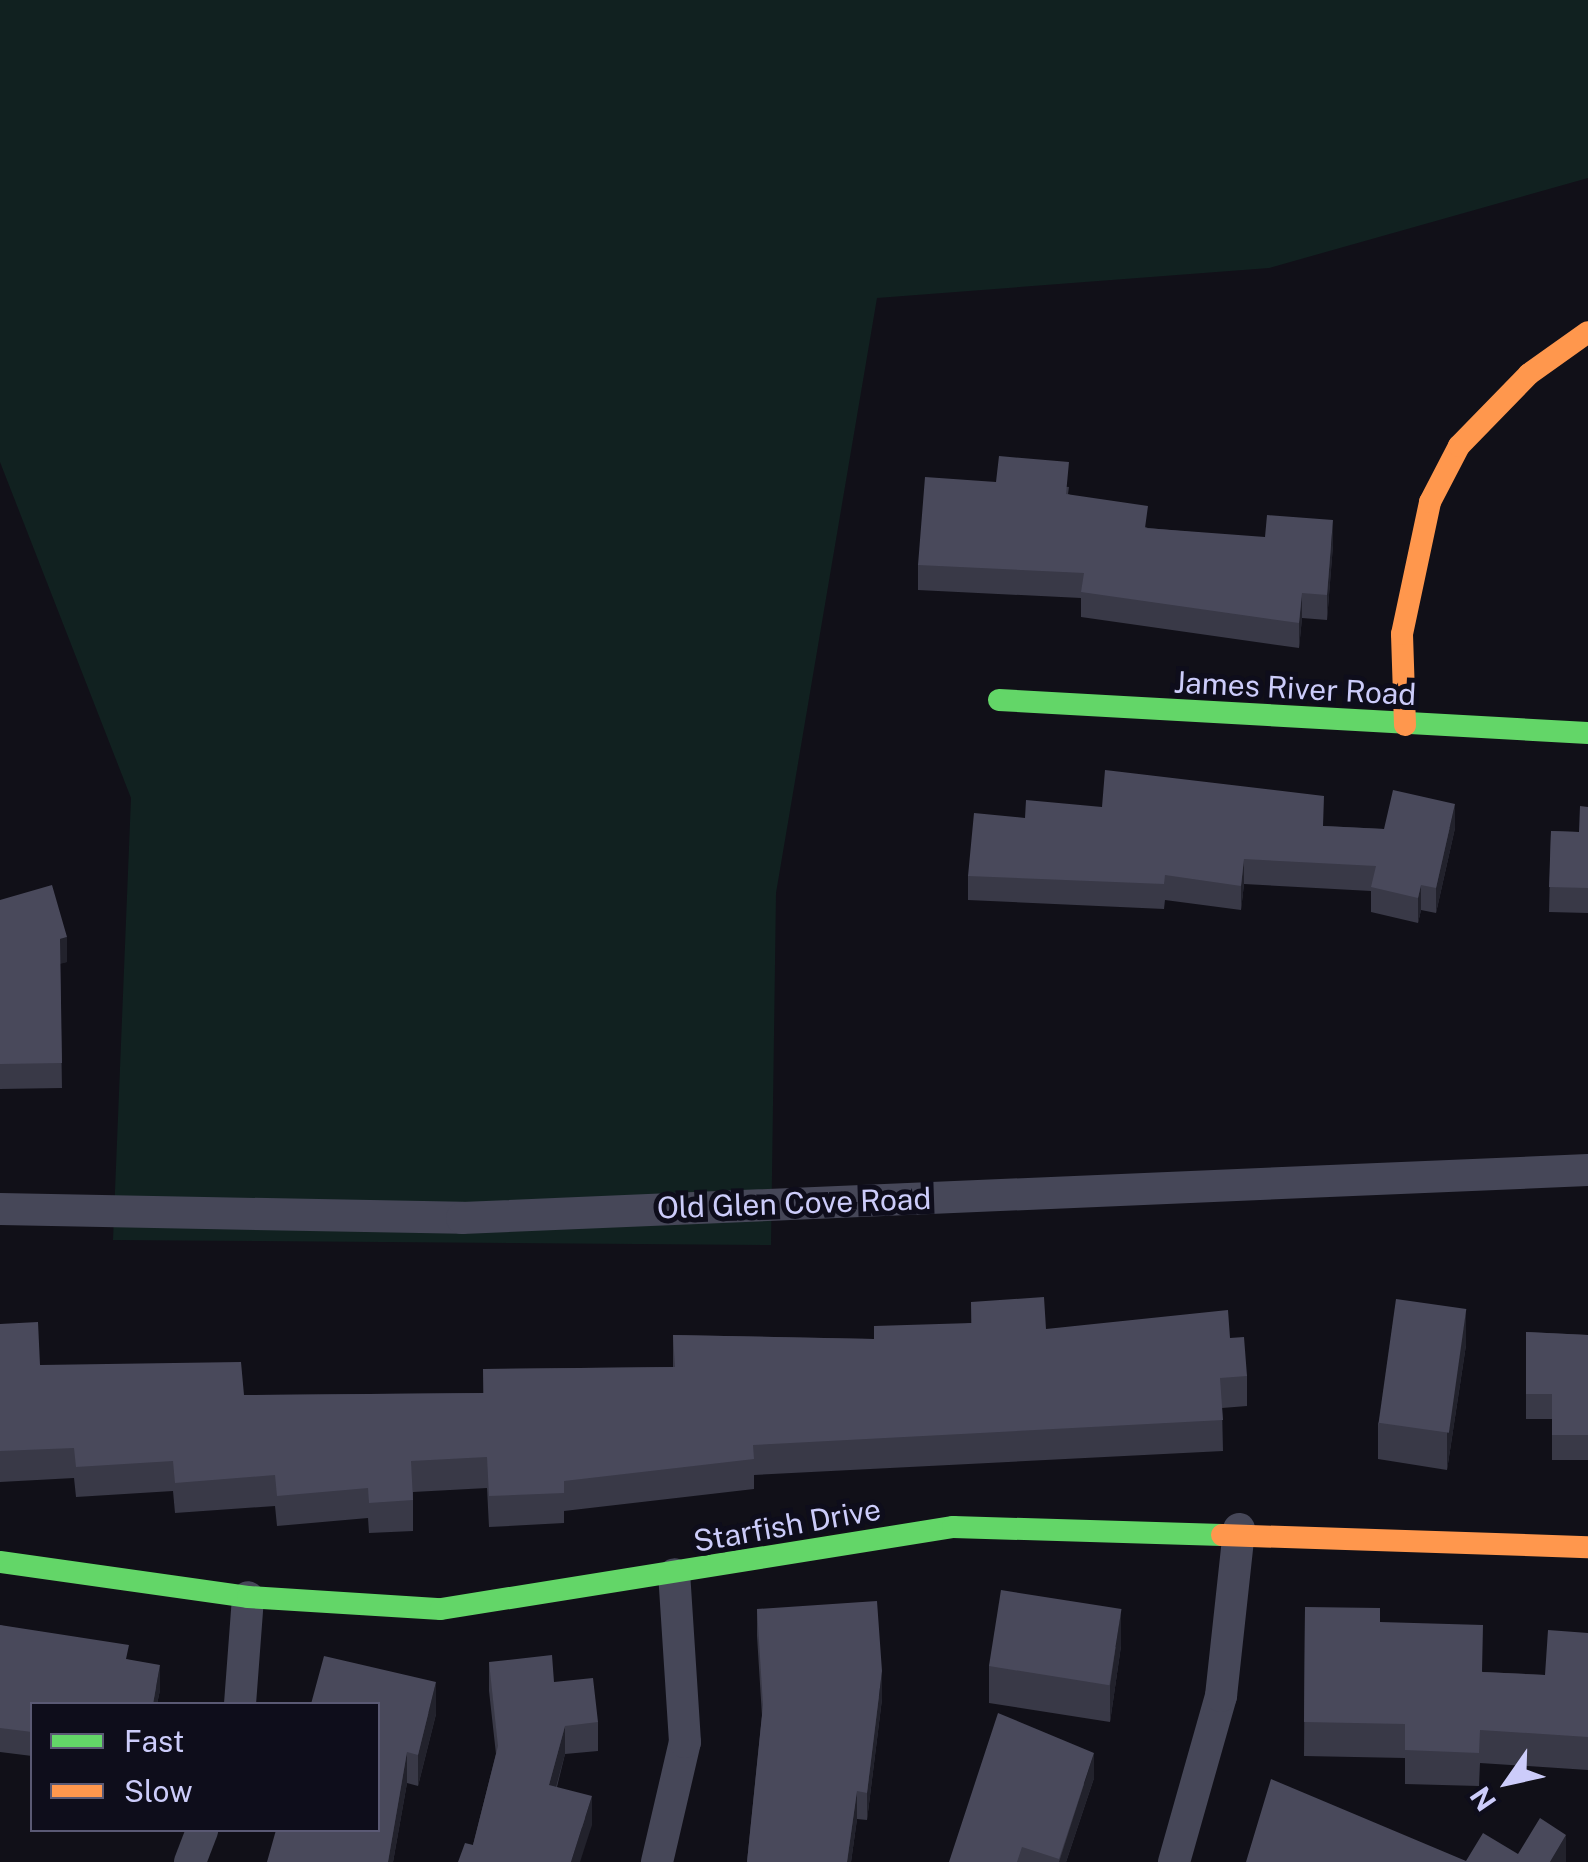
<!DOCTYPE html>
<style>
body{margin:0}
#map{position:relative;width:1588px;height:1862px;overflow:hidden;background:#111018;font-family:"Public Sans",sans-serif}
div>[style]{position:absolute}
.green>*{inset:0;background:#112120}
.street>*{height:32px;margin:-16px;padding:0 16px;transform-origin:16px;border-radius:16px;background:#464758}
.fast>*{height:22px;margin:-11px;padding:0 11px;transform-origin:11px;border-radius:11px;background:#63d668}
.slow>*{height:22px;margin:-11px;padding:0 11px;transform-origin:11px;border-radius:11px;background:#ff974d}
.wall>*{inset:0;background:#393947}
.shaded-wall>*{inset:0;background:#22222c}
.building>*{inset:0;background:#49495b;transform-origin:0 0}
span{translate:-50% -50%;white-space:nowrap;text-align:center;line-height:1.15;-webkit-text-stroke:10px #0e0d1b;paint-order:stroke}
.street-label{font-size:30px;color:#ccccfa}
.legend{position:absolute;left:30px;top:1702px;width:350px;height:130px;box-sizing:border-box;background:#0e0d1b;border:2px solid #5a5974;margin:0;padding:12px 18px;list-style:none;font-size:30px;color:#ccccfa}
.legend li{display:flex;align-items:center;gap:20px;height:50px}
.legend b{width:50px;border:2px solid #5a5974}
.north{position:absolute;left:1458px;top:1732px;width:100px;height:100px;-webkit-text-stroke:8px #0e0d1b;paint-order:stroke;rotate:236deg;font-size:28px;font-weight:700;line-height:40px;text-align:center;color:#ccccfa}
.north::after{content:'';display:block;margin:auto;width:35px;height:45px;background:#ccccfa;clip-path:polygon(50% 0,100% 100%,50% 72%,0 100%)}
</style>
<div id="map">
<div class="green">
<div style="clip-path:polygon(0 0,1588px 0,1588px 178px,1269px 268px,877px 298px,776px 893px,771px 1245px,113px 1240px,131px 798px,0 462px)"></div>
</div>
<div class="street">
<div style="left:0;top:1209px;width:462px;rotate:1.1deg"></div>
<div style="left:462px;top:1218px;width:1127px;rotate:-2.44deg"></div>
<div style="left:240px;top:1704px;width:107px;rotate:-85.7deg"></div>
<div style="left:190px;top:1862px;width:34px;rotate:-69deg"></div>
<div style="left:657px;top:1862px;width:123px;rotate:-76.9deg"></div>
<div style="left:685px;top:1742px;width:168px;rotate:-93.7deg"></div>
<div style="left:1174px;top:1862px;width:173px;rotate:-74.2deg"></div>
<div style="left:1221px;top:1696px;width:168px;rotate:-83.8deg"></div>
</div>
<div class="fast">
<div style="left:999px;top:700px;width:590px;rotate:3.21deg"></div>
<div style="left:0;top:1562px;width:250px;rotate:8deg"></div>
<div style="left:248px;top:1597px;width:193px;rotate:3.6deg"></div>
<div style="left:441px;top:1609px;width:519px;rotate:-9.1deg"></div>
<div style="left:953px;top:1527px;width:269px;rotate:1.7deg"></div>
</div>
<div class="slow">
<div style="left:1405px;top:725px;width:91px;rotate:-91.9deg"></div>
<div style="left:1402px;top:634px;width:135px;rotate:-78deg"></div>
<div style="left:1430px;top:502px;width:63px;rotate:-62.6deg"></div>
<div style="left:1459px;top:446px;width:100px;rotate:-45.8deg"></div>
<div style="left:1529px;top:374px;width:72px;rotate:-35.4deg"></div>
<div style="left:1222px;top:1535px;width:366px;rotate:1.9deg"></div>
</div>
<div class="wall">
<div style="clip-path:polygon(996px 482px,1069px 487px,1068px 494px,1148px 528px,1333px 545px,1327px 620px,1302px 618px,1299px 648px,1081px 617px,1081px 598px,918px 590px,918px 565px)"></div>
<div style="clip-path:polygon(1588px 807px,1588px 913px,1549px 912px,1551px 831px,1579px 832px)"></div>
<div style="clip-path:polygon(1025px 818px,1324px 826px,1384px 829px,1455px 828px,1436px 913px,1421px 910px,1418px 923px,1371px 912px,1371px 891px,1244px 884px,1241px 910px,1165px 900px,1164px 909px,968px 900px,968px 876px)"></div>
<div style="clip-path:polygon(0 900px,67px 962px,60px 963px,62px 1088px,0 1089px)"></div>
<div style="clip-path:polygon(971px 1302px,1046px 1329px,1230px 1338px,1247px 1376px,1247px 1406px,1222px 1408px,1223px 1451px,754px 1475px,754px 1489px,564px 1511px,564px 1523px,489px 1527px,487px 1488px,413px 1492px,413px 1531px,369px 1533px,368px 1518px,277px 1526px,275px 1506px,175px 1513px,173px 1491px,76px 1497px,74px 1478px,0 1482px,0 1324px,40px 1365px,244px 1395px,483px 1393px,483px 1369px,673px 1367px,673px 1335px,874px 1339px,971px 1323px)"></div>
<div style="clip-path:polygon(1526px 1332px,1588px 1335px,1588px 1460px,1552px 1460px,1552px 1419px,1526px 1419px)"></div>
<div style="clip-path:polygon(1466px 1345px,1447px 1470px,1378px 1459px,1378px 1423px)"></div>
<div style="clip-path:polygon(1305px 1607px,1380px 1622px,1483px 1672px,1545px 1675px,1588px 1633px,1588px 1770px,1480px 1763px,1479px 1786px,1405px 1784px,1405px 1758px,1304px 1756px)"></div>
<div style="clip-path:polygon(757px 1609px,882px 1699px,867px 1820px,857px 1819px,851px 1862px,747px 1862px,762px 1716px,757px 1636px)"></div>
<div style="clip-path:polygon(0 1625px,129px 1660px,160px 1690px,157px 1704px,32px 1704px,32px 1756px,0 1752px)"></div>
<div style="clip-path:polygon(1121px 1646px,1110px 1722px,989px 1703px,989px 1666px)"></div>
<div style="clip-path:polygon(489px 1662px,554px 1682px,598px 1722px,598px 1751px,565px 1754px,557px 1787px,592px 1825px,458px 1862px,473px 1845px,496px 1754px,489px 1691px)"></div>
<div style="clip-path:polygon(378px 1704px,436px 1714px,418px 1786px,407px 1783px,393px 1862px,267px 1862px)"></div>
<div style="clip-path:polygon(1094px 1778px,1066px 1862px,949px 1862px)"></div>
</div>
<div class="shaded-wall">
<div style="clip-path:polygon(1333px 520px,1333px 545px,1327px 620px,1327px 595px)"></div>
<div style="clip-path:polygon(1302px 593px,1302px 618px,1299px 648px,1299px 623px)"></div>
<div style="clip-path:polygon(1455px 804px,1455px 828px,1436px 913px,1436px 888px)"></div>
<div style="clip-path:polygon(1244px 859px,1244px 884px,1241px 910px,1241px 886px)"></div>
<div style="clip-path:polygon(1421px 885px,1421px 910px,1418px 923px,1418px 898px)"></div>
<div style="clip-path:polygon(67px 937px,67px 962px,60px 964px,60px 939px)"></div>
<div style="clip-path:polygon(1466px 1309px,1466px 1345px,1447px 1470px,1447px 1434px)"></div>
<div style="clip-path:polygon(1121px 1610px,1121px 1646px,1110px 1722px,1110px 1686px)"></div>
<div style="clip-path:polygon(160px 1665px,160px 1690px,157px 1704px,153px 1704px)"></div>
<div style="clip-path:polygon(882px 1671px,882px 1699px,867px 1820px,867px 1793px)"></div>
<div style="clip-path:polygon(436px 1682px,436px 1714px,418px 1786px,418px 1755px)"></div>
<div style="clip-path:polygon(565px 1726px,565px 1754px,549px 1813px,549px 1785px)"></div>
<div style="clip-path:polygon(407px 1752px,407px 1783px,393px 1862px,388px 1862px)"></div>
<div style="clip-path:polygon(1094px 1753px,1094px 1778px,1066px 1862px,1059px 1862px)"></div>
<div style="clip-path:polygon(857px 1791px,857px 1819px,851px 1862px,847px 1862px)"></div>
<div style="clip-path:polygon(592px 1796px,592px 1825px,580px 1862px,571px 1862px)"></div>
<div style="clip-path:polygon(1566px 1835px,1566px 1862px,1550px 1862px)"></div>
</div>
<div class="building">
<div style="clip-path:polygon(999px 456px,1069px 462px,1066px 494px,1148px 506px,1145px 528px,1265px 537px,1267px 515px,1333px 520px,1327px 595px,1302px 593px,1299px 623px,1081px 592px,1084px 573px,918px 565px,925px 477px,996px 482px)"></div>
<div style="clip-path:polygon(1105px 770px,1324px 796px,1323px 826px,1384px 829px,1393px 790px,1455px 804px,1436px 888px,1421px 885px,1418px 898px,1371px 887px,1376px 866px,1244px 859px,1241px 886px,1165px 875px,1164px 884px,968px 876px,974px 813px,1025px 818px,1026px 800px,1102px 807px)"></div>
<div style="clip-path:polygon(1580px 806px,1588px 807px,1588px 888px,1549px 887px,1551px 831px,1579px 832px)"></div>
<div style="clip-path:polygon(52px 885px,67px 937px,60px 939px,62px 1063px,0 1064px,0 900px)"></div>
<div style="clip-path:polygon(1044px 1297px,1046px 1329px,1228px 1310px,1230px 1338px,1244px 1337px,1247px 1376px,1220px 1378px,1223px 1420px,753px 1445px,754px 1459px,564px 1481px,564px 1493px,489px 1496px,487px 1457px,411px 1461px,413px 1500px,369px 1503px,368px 1488px,277px 1496px,275px 1475px,175px 1483px,173px 1461px,76px 1467px,74px 1448px,0 1451px,0 1324px,38px 1322px,40px 1365px,241px 1362px,244px 1395px,484px 1393px,483px 1369px,675px 1367px,673px 1335px,874px 1339px,874px 1326px,972px 1323px,971px 1302px)"></div>
<div style="left:1396px;top:1299px;width:71px;height:125px;rotate:8deg"></div>
<div style="clip-path:polygon(1526px 1332px,1588px 1335px,1588px 1435px,1552px 1435px,1552px 1394px,1526px 1394px)"></div>
<div style="left:1001px;top:1590px;width:122px;height:77px;rotate:9deg"></div>
<div style="clip-path:polygon(877px 1601px,882px 1671px,867px 1793px,857px 1791px,847px 1862px,747px 1862px,763px 1705px,757px 1609px)"></div>
<div style="clip-path:polygon(1305px 1607px,1380px 1608px,1380px 1622px,1483px 1625px,1482px 1672px,1545px 1675px,1548px 1630px,1588px 1633px,1588px 1737px,1480px 1730px,1479px 1753px,1405px 1750px,1405px 1724px,1304px 1722px)"></div>
<div style="clip-path:polygon(0 1625px,129px 1645px,126px 1659px,160px 1665px,153px 1704px,32px 1704px,32px 1732px,0 1728px)"></div>
<div style="clip-path:polygon(552px 1655px,554px 1682px,593px 1678px,598px 1722px,565px 1726px,549px 1785px,592px 1796px,571px 1862px,458px 1862px,465px 1843px,473px 1845px,498px 1746px,489px 1662px)"></div>
<div style="clip-path:polygon(324px 1656px,436px 1682px,418px 1755px,407px 1752px,388px 1862px,267px 1862px,276px 1830px,378px 1830px,378px 1704px,311px 1704px)"></div>
<div style="clip-path:polygon(998px 1713px,1094px 1753px,1059px 1859px,1022px 1847px,1017px 1862px,949px 1862px)"></div>
<div style="clip-path:polygon(1271px 1779px,1466px 1861px,1483px 1833px,1518px 1854px,1540px 1818px,1566px 1835px,1550px 1862px,1246px 1862px)"></div>
</div>
<div class="street-label">
<span style="left:1295px;top:688px;rotate:3deg">James River Road</span>
<span style="left:794px;top:1203px;rotate:-2deg">Old Glen Cove Road</span>
<span style="left:787px;top:1525px;rotate:-10deg">Starfish Drive</span>
</div>
<ul class="legend">
<li><b style="height:12px;background:#63d668"></b>Fast</li>
<li><b style="height:12px;background:#ff974d"></b>Slow</li>
</ul>
<div class="north">N</div>
</div>
